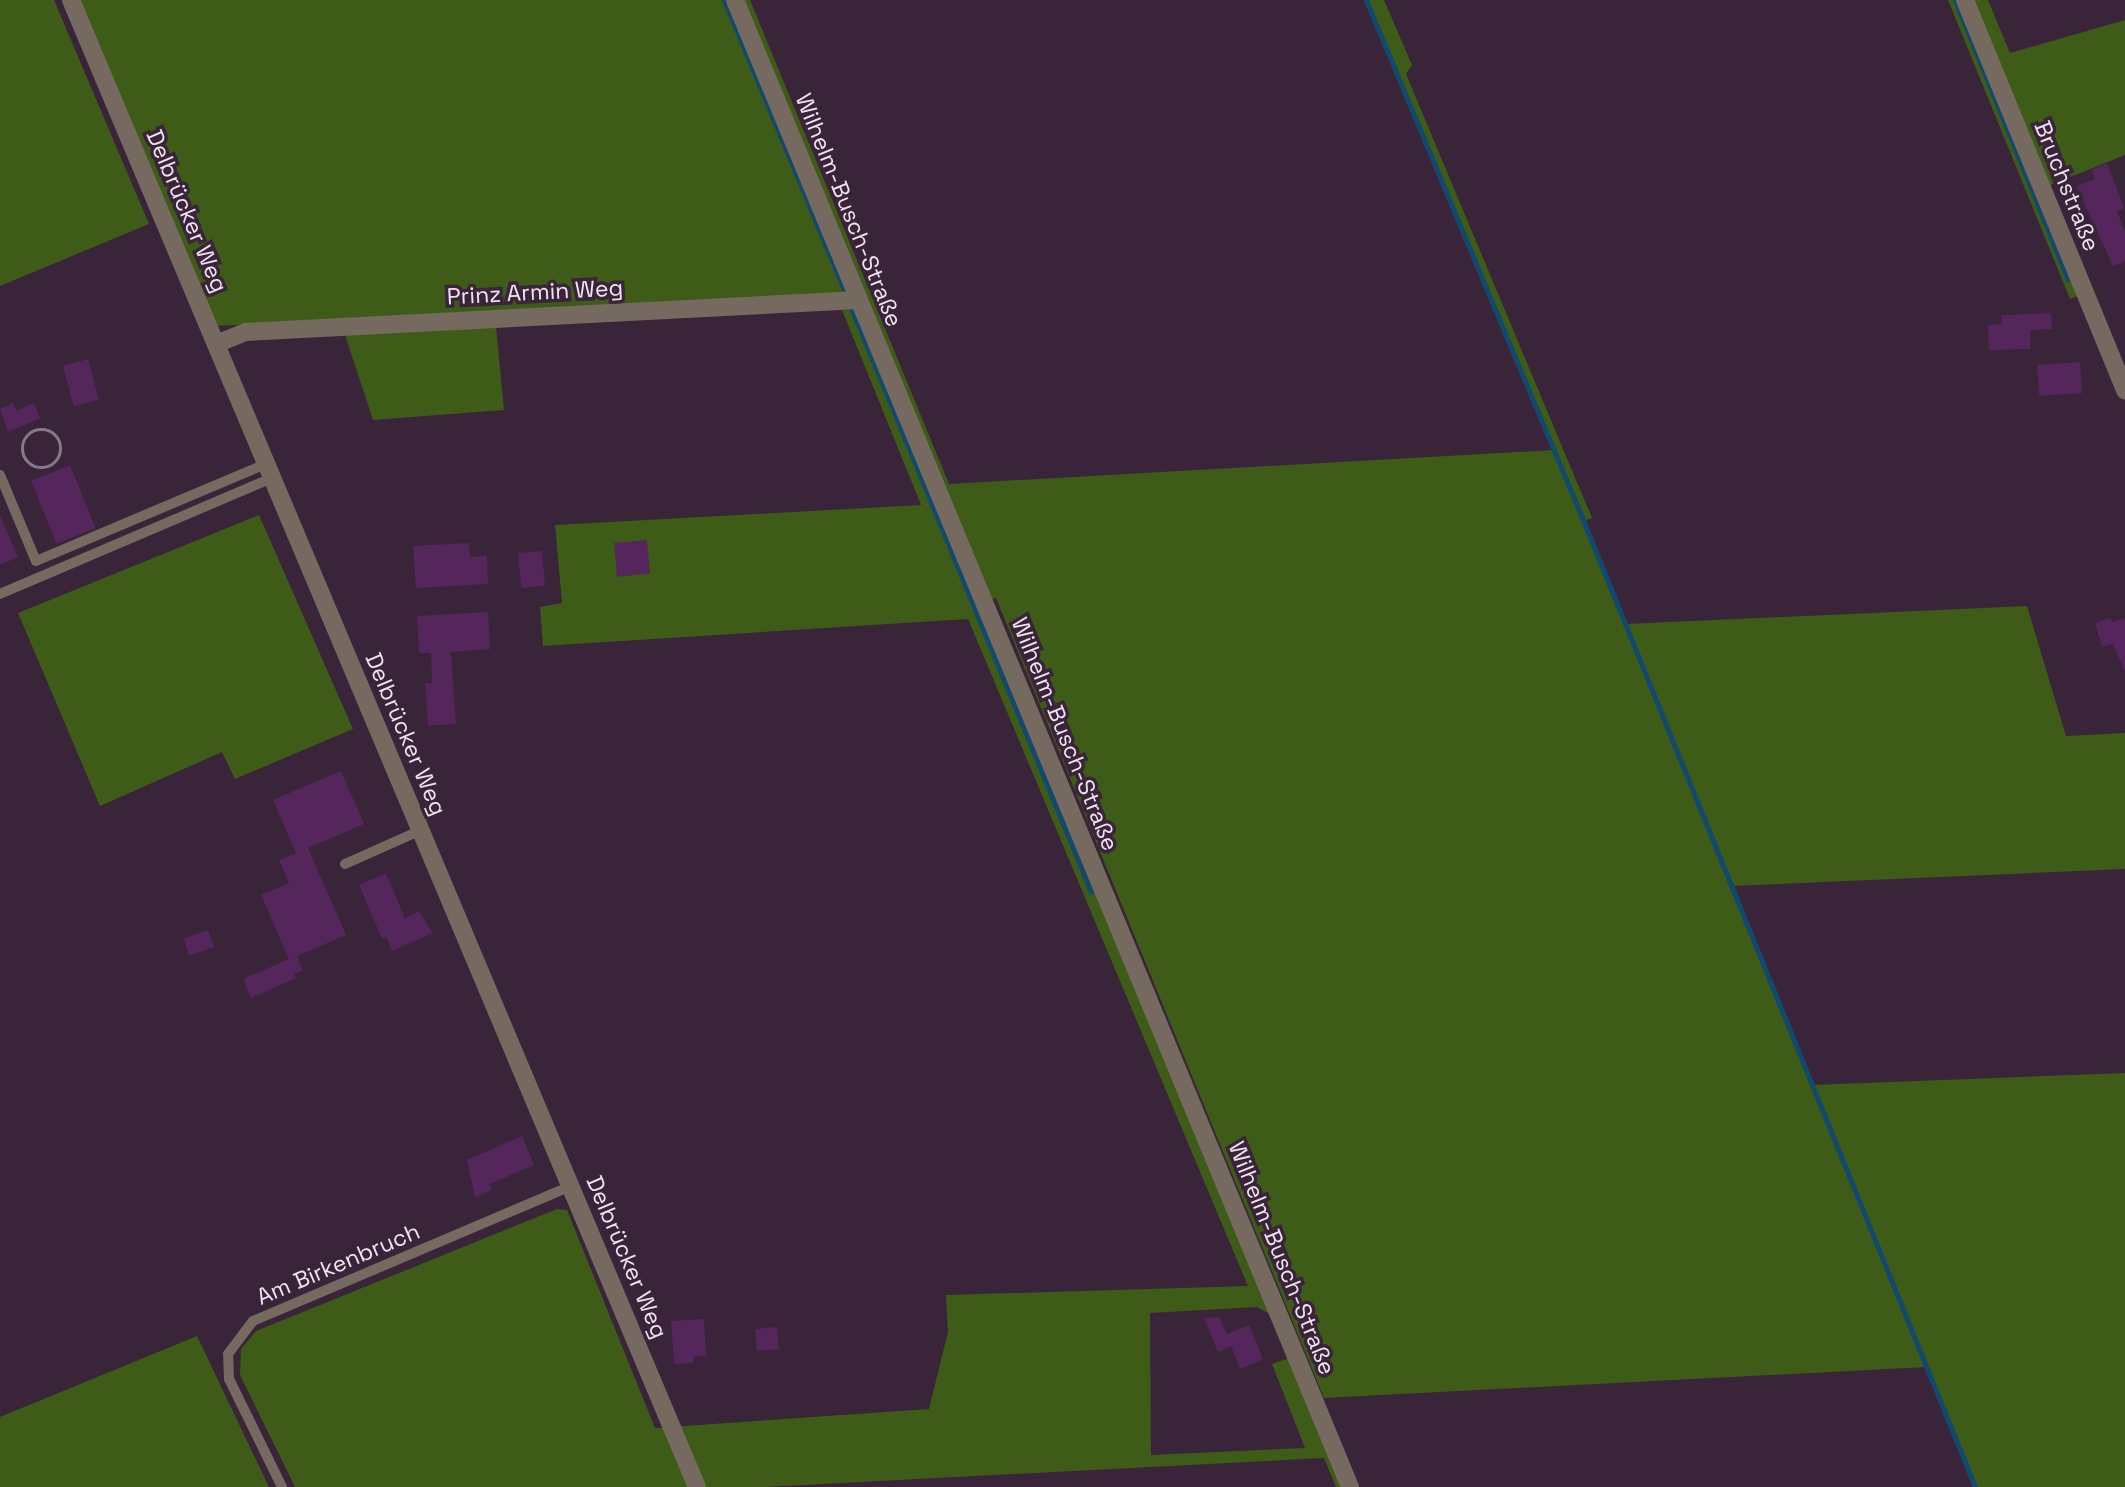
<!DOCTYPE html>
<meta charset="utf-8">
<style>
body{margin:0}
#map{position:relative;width:2125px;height:1487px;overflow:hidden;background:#392439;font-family:"Space Grotesk",sans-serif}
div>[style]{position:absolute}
.green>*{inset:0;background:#3e5b18}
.stream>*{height:5px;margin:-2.5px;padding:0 2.5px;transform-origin:2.5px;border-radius:2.5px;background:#12496e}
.building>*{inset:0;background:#54265c;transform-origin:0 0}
.path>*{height:3.5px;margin-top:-1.75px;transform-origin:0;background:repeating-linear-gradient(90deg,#8a788a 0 3.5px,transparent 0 8.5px)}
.path>.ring{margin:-1.75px;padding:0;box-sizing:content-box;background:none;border:3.5px solid #8a788a;border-radius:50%}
.lane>*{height:10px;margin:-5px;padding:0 5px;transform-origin:5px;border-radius:5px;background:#766a60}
.street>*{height:18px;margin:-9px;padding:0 9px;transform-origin:9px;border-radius:9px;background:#766a60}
span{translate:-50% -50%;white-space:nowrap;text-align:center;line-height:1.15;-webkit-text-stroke:7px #392439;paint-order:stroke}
.street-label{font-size:23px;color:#f2e3f1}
</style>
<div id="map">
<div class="green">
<div style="clip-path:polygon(0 0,54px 0,149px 224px,0 286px)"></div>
<div style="clip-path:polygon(79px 0,731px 0,852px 293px,215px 326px)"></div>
<div style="clip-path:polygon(740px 0,750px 0,949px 484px,1553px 450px,1366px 0,1384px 0,1412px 65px,1406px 74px,1592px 518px,1583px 521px,1625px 624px,2027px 606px,2066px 736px,2125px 733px,2125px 869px,1732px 886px,1812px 1085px,2125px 1073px,2125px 1487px,1975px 1487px,1927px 1367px,1324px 1398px,996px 598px,987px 600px)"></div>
<div style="clip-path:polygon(1948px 0,1959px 0,2081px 295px,2070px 299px)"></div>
<div style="clip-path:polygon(1971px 0,1988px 0,2010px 53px,2125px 20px,2125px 155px,2048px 186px)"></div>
<div style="clip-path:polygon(842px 310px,859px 310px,1275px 1317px,1257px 1307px,1150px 1313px,1151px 1455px,1305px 1448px,1272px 1364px,1292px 1357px,1346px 1487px,1336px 1487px,1324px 1458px,765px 1487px,295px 1487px,240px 1375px,241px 1349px,256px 1331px,557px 1209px,567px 1210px,655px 1428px,929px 1409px,948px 1332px,946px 1295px,1248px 1286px,968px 619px,543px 646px,540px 607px,562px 603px,555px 525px,921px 505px)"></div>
<div style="clip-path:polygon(496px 326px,504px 410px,373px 420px,344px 332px)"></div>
<div style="clip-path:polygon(259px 515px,353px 729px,235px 779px,222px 752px,100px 806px,18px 613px)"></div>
<div style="clip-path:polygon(197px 1336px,269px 1487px,0 1487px,0 1417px)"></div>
</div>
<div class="stream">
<div style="left:724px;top:0;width:312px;rotate:67.5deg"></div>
<div style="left:1366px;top:0;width:563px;rotate:67.35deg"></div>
<div style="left:1583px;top:520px;width:1043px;rotate:67.93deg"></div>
<div style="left:1955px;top:0;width:301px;rotate:68deg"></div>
<div style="left:852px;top:310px;width:629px;rotate:67.67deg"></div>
</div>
<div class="building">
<div style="clip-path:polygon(2107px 163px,2124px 208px,2117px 211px,2125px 232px,2125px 261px,2113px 266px,2076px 186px,2095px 179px,2091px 170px)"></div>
<div style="clip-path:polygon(2051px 313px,2052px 329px,2030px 330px,2030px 349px,1989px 350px,1988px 325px,2002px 324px,2001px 315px)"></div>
<div style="left:88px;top:359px;width:42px;height:26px;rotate:75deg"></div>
<div style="left:2080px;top:362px;width:31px;height:43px;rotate:86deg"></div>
<div style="clip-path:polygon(13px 403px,17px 411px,34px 403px,40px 418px,8px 432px,0 409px)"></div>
<div style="left:70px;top:465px;width:68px;height:42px;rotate:68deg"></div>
<div style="clip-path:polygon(0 516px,18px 557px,0 565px)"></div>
<div style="left:647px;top:540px;width:34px;height:33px;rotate:85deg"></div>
<div style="clip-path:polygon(469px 543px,470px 557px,487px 556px,488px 584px,416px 588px,413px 546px)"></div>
<div style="left:542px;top:551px;width:35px;height:24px;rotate:85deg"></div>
<div style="clip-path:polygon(488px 612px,490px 649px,451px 652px,456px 724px,428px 726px,425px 683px,432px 683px,431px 653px,419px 653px,417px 616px)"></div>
<div style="clip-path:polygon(2111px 618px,2112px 622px,2125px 618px,2125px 672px,2113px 644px,2102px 647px,2095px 623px)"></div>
<div style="clip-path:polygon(341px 771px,364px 824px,308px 848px,346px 935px,297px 956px,303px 970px,294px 974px,296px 978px,251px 998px,243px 979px,289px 959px,261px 895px,289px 883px,279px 860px,296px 853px,273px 800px)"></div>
<div style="clip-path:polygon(386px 873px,405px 918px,419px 911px,433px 933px,392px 951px,386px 937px,382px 939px,359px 885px)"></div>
<div style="left:208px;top:930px;width:18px;height:26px;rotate:71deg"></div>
<div style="clip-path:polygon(522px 1136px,534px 1165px,489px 1184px,492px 1190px,475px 1198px,467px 1160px)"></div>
<div style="clip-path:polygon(1219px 1317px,1227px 1334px,1249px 1325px,1263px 1359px,1240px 1369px,1231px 1346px,1218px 1352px,1204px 1318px)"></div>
<div style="clip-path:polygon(704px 1319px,706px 1356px,694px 1356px,693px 1363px,674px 1364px,671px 1321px)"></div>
<div style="left:777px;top:1327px;width:22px;height:22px;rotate:85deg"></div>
</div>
<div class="path">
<div class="ring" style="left:23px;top:430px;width:34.5px;height:34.5px"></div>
</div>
<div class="lane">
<div style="left:0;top:475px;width:93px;rotate:67.3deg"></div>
<div style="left:36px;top:561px;width:250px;rotate:-22.9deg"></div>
<div style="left:0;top:594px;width:296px;rotate:-23.1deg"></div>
<div style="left:345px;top:864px;width:81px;rotate:-24deg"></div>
<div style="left:282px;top:1487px;width:120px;rotate:-116.1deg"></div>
<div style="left:229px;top:1379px;width:25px;rotate:-92deg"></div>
<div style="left:228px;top:1354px;width:41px;rotate:-52.9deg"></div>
<div style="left:253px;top:1321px;width:345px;rotate:-23deg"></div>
</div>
<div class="street">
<div style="left:71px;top:0;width:1613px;rotate:67.17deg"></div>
<div style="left:735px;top:0;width:1609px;rotate:67.53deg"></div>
<div style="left:1965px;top:0;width:422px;rotate:67.7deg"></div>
<div style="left:216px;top:344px;width:32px;rotate:-22deg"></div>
<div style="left:246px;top:332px;width:614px;rotate:-2.99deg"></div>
</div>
<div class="street-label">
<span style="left:2067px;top:186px;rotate:68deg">Bruchstraße</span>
<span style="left:849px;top:210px;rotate:68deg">Wilhelm-Busch-Straße</span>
<span style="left:187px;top:211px;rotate:67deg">Delbrücker Weg</span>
<span style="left:535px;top:292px;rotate:-3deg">Prinz Armin Weg</span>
<span style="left:406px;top:734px;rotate:67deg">Delbrücker Weg</span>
<span style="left:1065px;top:734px;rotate:68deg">Wilhelm-Busch-Straße</span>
<span style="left:627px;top:1257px;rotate:67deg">Delbrücker Weg</span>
<span style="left:1282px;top:1258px;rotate:68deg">Wilhelm-Busch-Straße</span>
<span style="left:338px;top:1264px;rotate:-23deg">Am Birkenbruch</span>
</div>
</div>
